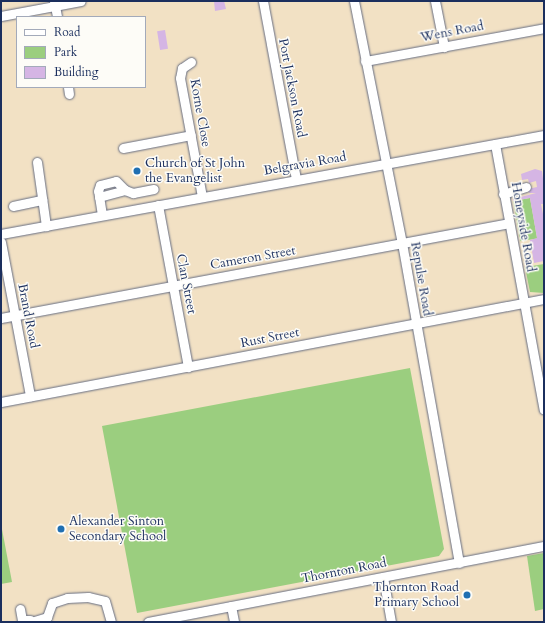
<!DOCTYPE html>
<style>
body{margin:0}
#map{position:relative;width:545px;height:623px;overflow:hidden;background:#f2e1c4;font-family:Cardo,serif}
div>[style]{position:absolute}
.green>*{inset:0;background:#9bce7f;transform-origin:0 0}
.building>*{inset:0;background:#d5b5e4;transform-origin:0 0}
.roads{filter:drop-shadow(0 0 1px #666d82) drop-shadow(0 0 1px #666d82)}
.minor>*{height:9px;margin:-4.5px;padding:0 4.5px;transform-origin:4.5px;border-radius:4.5px;background:#fff}
.dots>*{width:11px;height:11px;translate:-50% -50%;box-sizing:border-box;border:2px solid #fdfcf7;border-radius:50%}
span{translate:-50% -50%;white-space:nowrap;text-align:center;line-height:1.15;-webkit-text-stroke:3px #fdfcf7;paint-order:stroke}
.street-label{font-size:13px;color:#1b2f5e}
.poi-label{font-size:13px;color:#1b2f5e}
.left{translate:0 -50%;text-align:left}
.right{translate:-100% -50%;text-align:right}
.frame{position:absolute;inset:0;border:2px solid #1b2f5e;pointer-events:none}
.legend{position:absolute;left:16px;top:16px;width:130px;height:72px;box-sizing:border-box;background:#fdfcf7;border:1px solid #a3aaba;margin:0;padding:5px 7px;list-style:none;font-size:12px;color:#1b2f5e}
.legend li{display:flex;align-items:center;gap:8px;height:20px}
.legend b{width:20px;border:1px solid #a3aaba}
</style>
<div id="map">
<div class="green">
<div style="left:530px;top:198px;width:41px;height:17px;rotate:80deg"></div>
<div style="clip-path:polygon(544px 264px,544px 293px,530px 292px,525px 267px)"></div>
<div style="clip-path:polygon(410px 368px,444px 549px,439px 556px,137px 613px,102px 426px)"></div>
<div style="clip-path:polygon(1px 524px,12px 582px,1px 584px)"></div>
<div style="clip-path:polygon(544px 553px,544px 609px,535px 611px,527px 556px)"></div>
</div>
<div class="building">
<div style="clip-path:polygon(214px 1px,224px 1px,226px 9px,215px 11px)"></div>
<div style="left:165px;top:30px;width:19px;height:8px;rotate:81deg"></div>
<div style="clip-path:polygon(535px 169px,542px 171px,544px 186px,544px 204px,541px 204px,544px 219px,544px 261px,534px 263px,530px 240px,537px 238px,530px 198px,513px 201px,513px 199px,536px 193px,529px 193px,528px 189px,537px 187px,536px 181px,529px 183px,528px 179px,522px 180px,521px 174px)"></div>
</div>
<div class="roads">
<div class="minor">
<div style="left:54px;top:1px;width:16px;rotate:79deg"></div>
<div style="left:263px;top:1px;width:181px;rotate:79.5deg"></div>
<div style="left:354px;top:1px;width:247px;rotate:78.8deg"></div>
<div style="left:402px;top:243px;width:325px;rotate:79.9deg"></div>
<div style="left:435px;top:1px;width:47px;rotate:78.9deg"></div>
<div style="left:1px;top:16px;width:81px;rotate:-10.6deg"></div>
<div style="left:365px;top:61px;width:182px;rotate:-10.4deg"></div>
<div style="left:191px;top:62px;width:11px;rotate:146deg"></div>
<div style="left:182px;top:68px;width:10px;rotate:101deg"></div>
<div style="left:180px;top:78px;width:121px;rotate:79.5deg"></div>
<div style="left:68px;top:87px;width:7px;rotate:82deg"></div>
<div style="left:495px;top:144px;width:270px;rotate:79.6deg"></div>
<div style="left:123px;top:148px;width:69px;rotate:-10.8deg"></div>
<div style="left:37px;top:162px;width:65px;rotate:82deg"></div>
<div style="left:503px;top:194px;width:24px;rotate:-17deg"></div>
<div style="left:99px;top:197px;width:27px;rotate:-15deg"></div>
<div style="left:158px;top:205px;width:165px;rotate:79.5deg"></div>
<div style="left:13px;top:206px;width:30px;rotate:-12deg"></div>
<div style="left:102px;top:215px;width:24px;rotate:-99deg"></div>
<div style="left:98px;top:191px;width:6px;rotate:-72deg"></div>
<div style="left:100px;top:185px;width:16px;rotate:-14deg"></div>
<div style="left:116px;top:181px;width:13px;rotate:45deg"></div>
<div style="left:125px;top:190px;width:9px;rotate:21deg"></div>
<div style="left:133px;top:193px;width:21px;rotate:-11deg"></div>
<div style="left:1px;top:234px;width:552px;rotate:-10.33deg"></div>
<div style="left:1px;top:242px;width:157px;rotate:79.3deg"></div>
<div style="left:1px;top:318px;width:517px;rotate:-10.59deg"></div>
<div style="left:1px;top:402px;width:553px;rotate:-10.74deg"></div>
<div style="left:383px;top:577px;width:46px;rotate:79.9deg"></div>
<div style="left:231px;top:606px;width:16px;rotate:79deg"></div>
<div style="left:20px;top:609px;width:11px;rotate:80deg"></div>
<div style="left:22px;top:620px;width:8px"></div>
<div style="left:31px;top:622px;width:17px;rotate:-17deg"></div>
<div style="left:47px;top:617px;width:15px;rotate:-70deg"></div>
<div style="left:52px;top:603px;width:16px;rotate:-18deg"></div>
<div style="left:67px;top:598px;width:21px;rotate:-3deg"></div>
<div style="left:88px;top:597px;width:17px;rotate:13deg"></div>
<div style="left:105px;top:601px;width:22px;rotate:74deg"></div>
<div style="left:148px;top:622px;width:403px;rotate:-10.9deg"></div>
</div>
</div>
<div class="dots">
<div style="left:137px;top:171px;background:#1f6fb2"></div>
<div style="left:61px;top:529px;background:#1f6fb2"></div>
<div style="left:467px;top:595px;background:#1f6fb2"></div>
</div>
<div class="street-label">
<span style="left:452px;top:32px;rotate:-11deg">Wens Road</span>
<span style="left:292px;top:88px;rotate:79deg">Port Jackson Road</span>
<span style="left:200px;top:113px;rotate:80deg">Korne Close</span>
<span style="left:305px;top:164px;rotate:-10deg">Belgravia Road</span>
<span style="left:523px;top:227px;rotate:80deg">Honeyside Road</span>
<span style="left:253px;top:258px;rotate:-10deg">Cameron Street</span>
<span style="left:421px;top:279px;rotate:80deg">Repulse Road</span>
<span style="left:186px;top:284px;rotate:79deg">Clan Street</span>
<span style="left:28px;top:316px;rotate:79deg">Brand Road</span>
<span style="left:270px;top:338px;rotate:-11deg">Rust Street</span>
<span style="left:344px;top:571px;rotate:-11deg">Thornton Road</span>
</div>
<div class="poi-label">
<span class="left" style="left:145px;top:171px">Church of St John<br>the Evangelist</span>
<span class="left" style="left:69px;top:529px">Alexander Sinton<br>Secondary School</span>
<span class="right" style="left:459px;top:595px">Thornton Road<br>Primary School</span>
</div>
<div class="frame"></div>
<ul class="legend">
<li><b style="height:5px;background:#fff"></b>Road</li>
<li><b style="height:11px;background:#9bce7f"></b>Park</li>
<li><b style="height:11px;background:#d5b5e4"></b>Building</li>
</ul>
</div>
